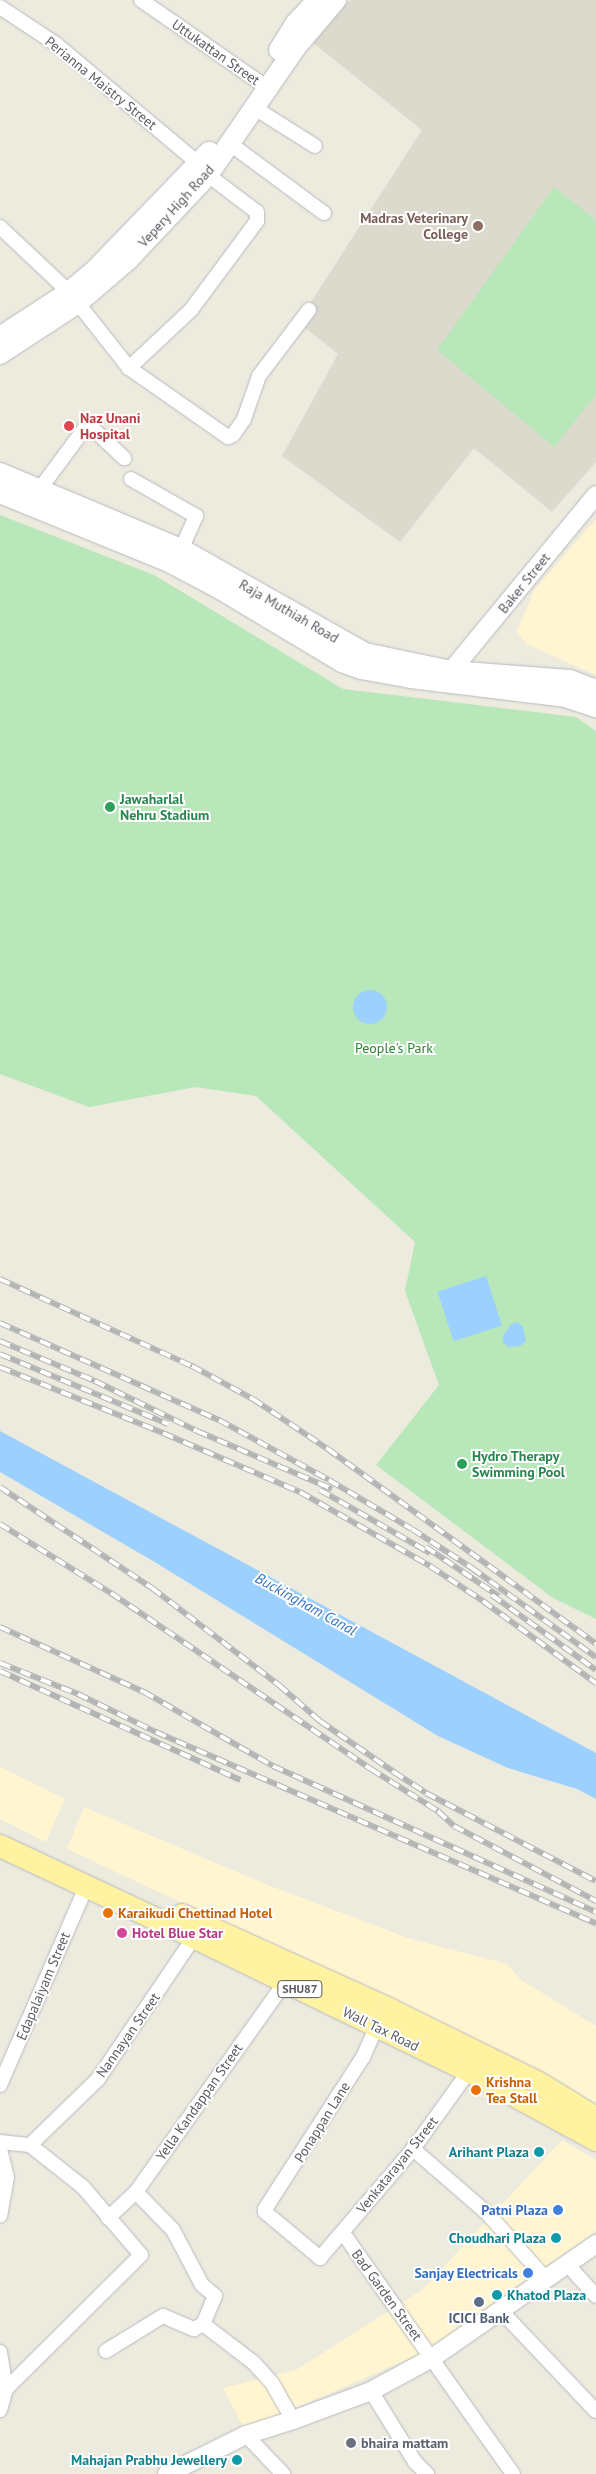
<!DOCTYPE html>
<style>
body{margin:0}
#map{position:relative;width:596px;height:2474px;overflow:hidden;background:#edeade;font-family:"PT Sans",sans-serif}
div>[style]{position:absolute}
.commercial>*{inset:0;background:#fff6d1}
.education>*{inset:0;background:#dcd9cd}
.green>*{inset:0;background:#b8e7b9}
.water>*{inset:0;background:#9cd1ff;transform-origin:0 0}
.round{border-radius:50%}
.roads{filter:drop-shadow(0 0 1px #b7babf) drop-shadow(0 0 1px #b7babf)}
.minor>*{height:14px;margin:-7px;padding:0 7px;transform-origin:7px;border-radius:7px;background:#fff}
.tertiary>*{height:18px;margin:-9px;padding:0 9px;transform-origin:9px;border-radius:9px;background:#fff}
.secondary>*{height:20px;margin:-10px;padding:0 10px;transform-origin:10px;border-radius:10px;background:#fff}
.primary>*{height:22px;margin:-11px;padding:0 11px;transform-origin:11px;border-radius:11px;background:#fff2a1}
.rail>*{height:5.5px;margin-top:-2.75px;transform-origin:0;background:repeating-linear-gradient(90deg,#fff 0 11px,#b3b4b4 0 22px);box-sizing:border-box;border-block:1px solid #b3b4b4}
.dots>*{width:14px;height:14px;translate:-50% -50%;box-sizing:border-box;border:2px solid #fff;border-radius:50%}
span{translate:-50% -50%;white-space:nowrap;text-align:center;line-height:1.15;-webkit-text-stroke:4px #fff;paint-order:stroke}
.shield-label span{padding:1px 4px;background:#fff;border:1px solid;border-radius:4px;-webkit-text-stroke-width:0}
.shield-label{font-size:12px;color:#585c61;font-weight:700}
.street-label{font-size:14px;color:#585c61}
.education-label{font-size:14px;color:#785e54;font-weight:700}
.right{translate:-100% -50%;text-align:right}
.health-label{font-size:14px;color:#be3a42;font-weight:700}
.left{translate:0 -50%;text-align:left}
.leisure-label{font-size:14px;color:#27864d;font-weight:700}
.park-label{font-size:14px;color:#2d8433}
.food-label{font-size:14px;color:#c56008;font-weight:700}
.hotel-label{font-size:14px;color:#b23c85;font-weight:700}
.culture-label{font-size:14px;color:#0d838f;font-weight:700}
.shop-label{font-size:14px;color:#366cbe;font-weight:700}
.service-label{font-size:14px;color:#4e5e75;font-weight:700}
.worship-label{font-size:14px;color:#5b616d;font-weight:700}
.water-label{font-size:15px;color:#3475c2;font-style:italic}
</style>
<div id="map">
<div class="commercial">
<div style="clip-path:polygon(596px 519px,596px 675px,526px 644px,517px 631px,535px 589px)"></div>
<div style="clip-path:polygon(0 1767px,65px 1799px,46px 1842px,0 1819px)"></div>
<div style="clip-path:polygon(84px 1807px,265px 1884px,411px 1939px,507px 1964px,521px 1980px,596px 2026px,596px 2110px,499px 2052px,67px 1849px)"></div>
<div style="clip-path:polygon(562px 2140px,596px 2160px,596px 2231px,420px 2354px,245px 2430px,223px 2388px,296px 2370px,422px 2290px)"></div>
</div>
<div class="education">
<div style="clip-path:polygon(350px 0,596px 0,596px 462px,552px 512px,474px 448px,400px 542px,282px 456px,338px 354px,298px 322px,422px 130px,307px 38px)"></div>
</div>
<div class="green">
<div style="clip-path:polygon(554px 187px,596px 220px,596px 395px,554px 447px,437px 350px)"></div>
<div style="clip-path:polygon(0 515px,154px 575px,343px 689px,576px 717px,596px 731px,596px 1619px,553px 1598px,376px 1465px,439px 1385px,405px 1291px,415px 1242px,256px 1096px,196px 1087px,89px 1107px,0 1074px)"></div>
</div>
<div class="water">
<div class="round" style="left:353px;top:990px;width:34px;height:34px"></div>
<div style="left:486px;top:1276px;width:52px;height:51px;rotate:72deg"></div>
<div style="clip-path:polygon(518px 1322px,523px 1327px,526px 1341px,520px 1346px,508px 1347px,503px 1342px,503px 1336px,511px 1324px)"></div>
<div style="clip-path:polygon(0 1431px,596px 1753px,596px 1799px,577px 1789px,508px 1768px,438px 1736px,153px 1561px,0 1472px)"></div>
</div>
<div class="roads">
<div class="minor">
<div style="left:141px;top:0;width:152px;rotate:34.8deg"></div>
<div style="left:0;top:7px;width:67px;rotate:33.5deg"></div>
<div style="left:56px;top:44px;width:187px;rotate:40deg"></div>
<div style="left:199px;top:164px;width:14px;rotate:51deg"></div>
<div style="left:208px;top:175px;width:61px;rotate:37.1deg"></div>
<div style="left:257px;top:212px;width:9px;rotate:90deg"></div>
<div style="left:257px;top:221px;width:111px;rotate:126.6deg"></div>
<div style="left:191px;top:310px;width:85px;rotate:136.9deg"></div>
<div style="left:253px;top:107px;width:73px;rotate:32.2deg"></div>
<div style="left:229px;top:143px;width:118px;rotate:36.4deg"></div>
<div style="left:0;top:227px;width:95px;rotate:43.3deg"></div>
<div style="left:69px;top:292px;width:97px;rotate:51.7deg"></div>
<div style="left:129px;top:368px;width:121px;rotate:34.9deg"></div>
<div style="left:228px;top:437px;width:5px;rotate:-22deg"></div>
<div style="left:233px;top:435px;width:19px;rotate:-55deg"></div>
<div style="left:244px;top:419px;width:46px;rotate:-70.8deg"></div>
<div style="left:259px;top:376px;width:83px;rotate:-52.9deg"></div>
<div style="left:131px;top:479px;width:75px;rotate:29.6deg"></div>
<div style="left:196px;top:516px;width:36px;rotate:114deg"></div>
<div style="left:39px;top:490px;width:82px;rotate:-53.4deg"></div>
<div style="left:88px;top:424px;width:50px;rotate:43.4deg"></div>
<div style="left:376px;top:2028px;width:32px;rotate:114deg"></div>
<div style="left:363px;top:2057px;width:181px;rotate:122.8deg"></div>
<div style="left:265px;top:2209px;width:3px;rotate:90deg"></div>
<div style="left:265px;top:2212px;width:72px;rotate:39.9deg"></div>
<div style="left:320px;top:2258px;width:143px;rotate:-49.5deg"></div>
<div style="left:413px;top:2149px;width:96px;rotate:-54.3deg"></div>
<div style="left:0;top:2085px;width:216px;rotate:-66.5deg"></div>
<div style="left:0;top:2142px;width:30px;rotate:6deg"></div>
<div style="left:30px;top:2145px;width:68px;rotate:38.4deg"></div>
<div style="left:83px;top:2187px;width:89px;rotate:49.5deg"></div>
<div style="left:141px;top:2255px;width:190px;rotate:135.2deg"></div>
<div style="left:30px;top:2145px;width:95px;rotate:-44.1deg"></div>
<div style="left:98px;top:2079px;width:171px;rotate:-55.9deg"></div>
<div style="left:0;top:2149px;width:29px;rotate:76deg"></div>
<div style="left:7px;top:2177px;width:39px;rotate:100deg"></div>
<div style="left:413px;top:2149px;width:99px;rotate:40.9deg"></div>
<div style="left:488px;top:2214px;width:87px;rotate:48.3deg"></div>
<div style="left:136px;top:2192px;width:53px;rotate:45.8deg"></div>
<div style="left:173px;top:2230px;width:62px;rotate:62.2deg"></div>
<div style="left:202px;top:2285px;width:17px;rotate:40deg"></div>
<div style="left:215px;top:2296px;width:30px;rotate:113deg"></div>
<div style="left:203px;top:2324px;width:64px;rotate:37.4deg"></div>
<div style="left:254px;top:2363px;width:27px;rotate:48deg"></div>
<div style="left:272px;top:2383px;width:43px;rotate:60.4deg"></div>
<div style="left:108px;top:2218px;width:38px;rotate:-43deg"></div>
<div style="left:136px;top:2192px;width:257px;rotate:-54.6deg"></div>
<div style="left:343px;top:2233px;width:295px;rotate:54.8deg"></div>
<div style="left:567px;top:2264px;width:43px;rotate:47.8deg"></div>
<div style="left:501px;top:2311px;width:138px;rotate:46.5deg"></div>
<div style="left:106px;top:2351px;width:67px;rotate:-31.6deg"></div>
<div style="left:163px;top:2316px;width:34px;rotate:23deg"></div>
<div style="left:194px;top:2329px;width:10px;rotate:-29deg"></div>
<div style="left:0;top:2352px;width:37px;rotate:81deg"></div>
<div style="left:6px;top:2389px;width:22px;rotate:106deg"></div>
<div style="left:371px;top:2391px;width:84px;rotate:58.2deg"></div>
<div style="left:415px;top:2462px;width:17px;rotate:45deg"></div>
<div style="left:246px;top:2435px;width:54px;rotate:46.5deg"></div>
</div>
<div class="tertiary">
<div style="left:451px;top:671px;width:228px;rotate:-50.5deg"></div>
<div style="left:167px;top:2474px;width:88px;rotate:-26.3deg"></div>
<div style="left:246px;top:2435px;width:49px;rotate:-17.7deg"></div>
<div style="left:293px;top:2420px;width:83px;rotate:-20.4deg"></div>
<div style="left:371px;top:2391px;width:69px;rotate:-28.4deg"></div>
<div style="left:432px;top:2358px;width:200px;rotate:-34.8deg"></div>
</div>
<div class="secondary">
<div style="left:279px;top:50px;width:31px;rotate:-58deg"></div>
<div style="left:295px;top:24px;width:33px;rotate:-47deg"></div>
<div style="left:0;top:337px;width:82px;rotate:-33.1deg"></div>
<div style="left:69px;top:292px;width:35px;rotate:-40deg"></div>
<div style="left:96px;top:269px;width:163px;rotate:-46deg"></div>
<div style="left:0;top:354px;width:93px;rotate:-33.2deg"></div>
<div style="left:78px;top:303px;width:66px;rotate:-40.7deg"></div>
<div style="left:128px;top:260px;width:117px;rotate:-46.7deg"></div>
<div style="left:208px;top:175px;width:155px;rotate:-55.5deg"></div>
<div style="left:296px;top:47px;width:62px;rotate:-49.6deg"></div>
<div style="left:0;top:473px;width:196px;rotate:22.8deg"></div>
<div style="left:181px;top:549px;width:211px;rotate:29.5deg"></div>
<div style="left:365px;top:653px;width:88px;rotate:11.8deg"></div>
<div style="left:451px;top:671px;width:119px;rotate:4.3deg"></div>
<div style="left:570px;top:680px;width:28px;rotate:21deg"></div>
<div style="left:0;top:493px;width:180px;rotate:22.2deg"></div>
<div style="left:167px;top:561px;width:60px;rotate:27.8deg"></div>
<div style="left:220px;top:589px;width:142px;rotate:30.9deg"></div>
<div style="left:342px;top:662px;width:20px;rotate:20deg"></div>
<div style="left:361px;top:669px;width:51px;rotate:10.2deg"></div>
<div style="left:411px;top:678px;width:155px;rotate:7deg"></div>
<div style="left:565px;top:697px;width:33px;rotate:18deg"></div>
</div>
<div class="primary">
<div style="left:0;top:1846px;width:214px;rotate:25.1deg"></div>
<div style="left:194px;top:1937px;width:306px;rotate:26deg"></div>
<div style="left:469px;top:2071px;width:145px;rotate:28.5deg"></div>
<div style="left:182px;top:1915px;width:230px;rotate:24.4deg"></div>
<div style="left:391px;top:2010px;width:163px;rotate:26.3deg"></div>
<div style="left:537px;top:2082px;width:69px;rotate:31.4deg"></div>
</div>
</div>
<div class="rail">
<div style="left:0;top:1279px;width:211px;rotate:24.4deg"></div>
<div style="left:192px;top:1366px;width:69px;rotate:28.4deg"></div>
<div style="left:253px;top:1399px;width:90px;rotate:33.7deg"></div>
<div style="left:328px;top:1449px;width:331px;rotate:36deg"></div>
<div style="left:0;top:1323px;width:240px;rotate:23.9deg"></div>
<div style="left:219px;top:1420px;width:125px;rotate:28.6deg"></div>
<div style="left:329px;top:1480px;width:96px;rotate:30.6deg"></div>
<div style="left:412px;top:1529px;width:72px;rotate:33deg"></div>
<div style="left:472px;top:1568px;width:153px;rotate:35.7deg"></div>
<div style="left:0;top:1341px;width:103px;rotate:22.8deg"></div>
<div style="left:95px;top:1381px;width:114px;rotate:26.1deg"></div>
<div style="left:197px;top:1431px;width:147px;rotate:23.2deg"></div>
<div style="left:0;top:1354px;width:182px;rotate:22.6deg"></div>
<div style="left:0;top:1367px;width:176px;rotate:22deg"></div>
<div style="left:163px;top:1433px;width:149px;rotate:23.3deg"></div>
<div style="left:300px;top:1492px;width:150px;rotate:29.6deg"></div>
<div style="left:430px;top:1566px;width:64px;rotate:33.4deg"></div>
<div style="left:483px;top:1601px;width:140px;rotate:36deg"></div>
<div style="left:0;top:1487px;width:182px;rotate:33.6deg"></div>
<div style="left:152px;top:1588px;width:160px;rotate:37.4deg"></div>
<div style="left:279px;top:1685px;width:55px;rotate:41.3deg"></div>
<div style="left:320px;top:1721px;width:90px;rotate:34.6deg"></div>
<div style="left:394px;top:1772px;width:38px;rotate:33deg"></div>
<div style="left:426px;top:1793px;width:191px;rotate:27.4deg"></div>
<div style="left:320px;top:1490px;width:127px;rotate:29.8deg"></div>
<div style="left:0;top:1524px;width:131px;rotate:31.9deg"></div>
<div style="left:111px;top:1593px;width:314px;rotate:34.1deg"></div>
<div style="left:371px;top:1769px;width:79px;rotate:32.1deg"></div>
<div style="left:438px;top:1811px;width:22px;rotate:43deg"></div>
<div style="left:454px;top:1826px;width:161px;rotate:27.8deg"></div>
<div style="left:426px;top:1547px;width:89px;rotate:34deg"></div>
<div style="left:492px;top:1595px;width:128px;rotate:35.8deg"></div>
<div style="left:0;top:1627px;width:158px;rotate:24.3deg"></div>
<div style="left:144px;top:1692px;width:149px;rotate:29.8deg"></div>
<div style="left:273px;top:1766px;width:354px;rotate:24.3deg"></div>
<div style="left:0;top:1663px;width:84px;rotate:21.7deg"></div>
<div style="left:78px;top:1694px;width:87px;rotate:26deg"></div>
<div style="left:156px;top:1732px;width:480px;rotate:23.5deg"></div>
<div style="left:0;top:1671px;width:264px;rotate:24.4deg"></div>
</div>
<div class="dots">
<div style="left:478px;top:226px;background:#8d6e63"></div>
<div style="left:69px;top:426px;background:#e0444e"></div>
<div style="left:110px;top:807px;background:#2e9e5b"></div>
<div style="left:462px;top:1464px;background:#2e9e5b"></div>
<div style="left:108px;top:1913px;background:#e8710a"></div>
<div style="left:122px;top:1933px;background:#d1479c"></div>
<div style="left:476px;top:2090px;background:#e8710a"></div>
<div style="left:539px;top:2152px;background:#0f9aa8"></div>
<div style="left:558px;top:2210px;background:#3f7fe0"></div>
<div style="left:556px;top:2238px;background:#0f9aa8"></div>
<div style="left:528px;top:2273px;background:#3f7fe0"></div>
<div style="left:497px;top:2295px;background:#0f9aa8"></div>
<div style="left:479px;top:2302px;background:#5c6f8a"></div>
<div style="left:351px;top:2443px;background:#6b7280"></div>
<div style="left:237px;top:2460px;background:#0f9aa8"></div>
</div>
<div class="shield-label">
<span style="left:300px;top:1989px">SHU87</span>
</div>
<div class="street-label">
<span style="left:216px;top:52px;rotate:35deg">Uttukattan Street</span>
<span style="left:101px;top:83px;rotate:39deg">Perianna Maistry Street</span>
<span style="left:176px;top:206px;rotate:-48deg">Vepery High Road</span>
<span style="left:524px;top:583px;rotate:-51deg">Baker Street</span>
<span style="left:289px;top:611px;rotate:30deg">Raja Muthiah Road</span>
<span style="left:43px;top:1986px;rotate:-67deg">Edapalaiyam Street</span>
<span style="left:381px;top:2029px;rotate:26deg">Wall Tax Road</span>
<span style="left:128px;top:2035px;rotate:-55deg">Nannayan Street</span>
<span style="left:199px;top:2102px;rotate:-55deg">Yella Kandappan Street</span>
<span style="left:322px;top:2122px;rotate:-58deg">Ponappan Lane</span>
<span style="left:397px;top:2165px;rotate:-51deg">Venkatarayan Street</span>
<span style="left:387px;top:2295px;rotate:54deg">Bad Garden Street</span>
</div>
<div class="education-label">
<span class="right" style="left:468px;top:226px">Madras Veterinary<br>College</span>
</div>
<div class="health-label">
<span class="left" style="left:80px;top:426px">Naz Unani<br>Hospital</span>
</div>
<div class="leisure-label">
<span class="left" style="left:120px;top:807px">Jawaharlal<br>Nehru Stadium</span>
<span class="left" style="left:472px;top:1464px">Hydro Therapy<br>Swimming Pool</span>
</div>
<div class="park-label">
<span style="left:394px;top:1048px">People's Park</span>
</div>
<div class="food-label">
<span class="left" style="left:118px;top:1913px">Karaikudi Chettinad Hotel</span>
<span class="left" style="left:486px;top:2090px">Krishna<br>Tea Stall</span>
</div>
<div class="hotel-label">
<span class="left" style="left:132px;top:1933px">Hotel Blue Star</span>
</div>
<div class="culture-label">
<span class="right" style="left:529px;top:2152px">Arihant Plaza</span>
<span class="right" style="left:546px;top:2238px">Choudhari Plaza</span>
<span class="left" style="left:507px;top:2295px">Khatod Plaza</span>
<span class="right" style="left:227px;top:2460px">Mahajan Prabhu Jewellery</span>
</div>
<div class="shop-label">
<span class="right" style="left:548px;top:2210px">Patni Plaza</span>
<span class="right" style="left:518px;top:2273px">Sanjay Electricals</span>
</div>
<div class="service-label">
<span style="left:479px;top:2318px">ICICI Bank</span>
</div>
<div class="worship-label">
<span class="left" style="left:361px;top:2443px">bhaira mattam</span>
</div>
<div class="water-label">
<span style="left:306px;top:1604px;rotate:29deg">Buckingham Canal</span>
</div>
</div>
